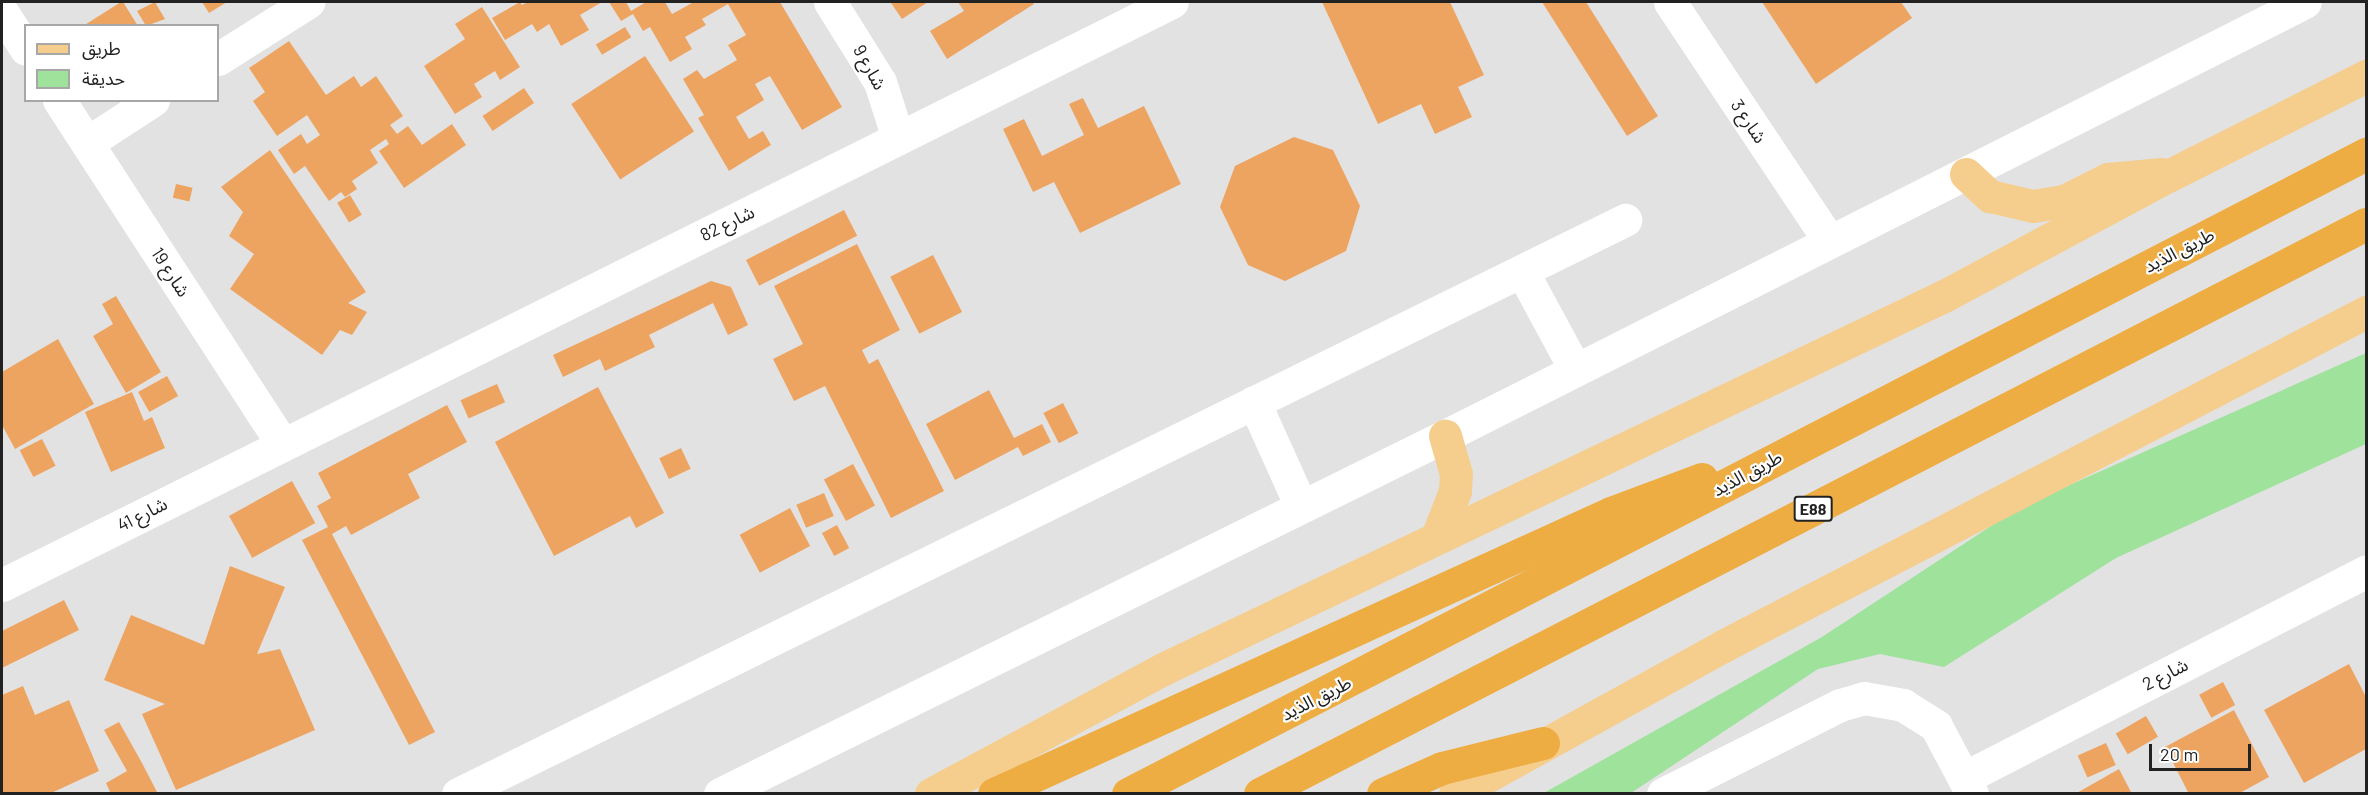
<!DOCTYPE html>
<meta charset="utf-8">
<style>
body{margin:0}
#map{position:relative;width:2368px;height:795px;overflow:hidden;background:#e2e2e3;font-family:Barlow,"Noto Sans Arabic",sans-serif}
div>[style]{position:absolute}
.green>*{inset:0;background:#9ee29c}
.building>*{inset:0;background:#eea461;transform-origin:0 0}
.street>*{height:33px;margin:-16.5px;padding:0 16.5px;transform-origin:16.5px;border-radius:16.5px;background:#fff}
.primary>*{height:33px;margin:-16.5px;padding:0 16.5px;transform-origin:16.5px;border-radius:16.5px;background:#f5ce8e}
.highway>*{height:33px;margin:-16.5px;padding:0 16.5px;transform-origin:16.5px;border-radius:16.5px;background:#eead43}
span{translate:-50% -50%;white-space:nowrap;text-align:center;line-height:1.15;-webkit-text-stroke:4.5px #fff;paint-order:stroke}
.shield-label span{padding:2px 4px;background:#fff;border:2px solid;border-radius:4px;-webkit-text-stroke-width:0}
.shield-label{font-size:16px;color:#222;font-weight:700}
.street-label{font-size:18px;color:#222}
.frame{position:absolute;inset:0;border:3px solid #222;pointer-events:none}
.legend{position:absolute;left:24px;top:24px;width:195px;height:78px;box-sizing:border-box;background:#fff;border:2px solid #a7a7a7;margin:0;padding:8px 10px;list-style:none;font-size:18px;color:#222}
.legend li{display:flex;align-items:center;gap:12px;height:30px}
.legend b{width:30px;border:2px solid #a7a7a7}
.scale{position:absolute;left:2149px;top:744px;width:102px;height:27px;box-sizing:border-box;border:3px solid #222;border-top:0;padding-left:8px;font-size:18px;line-height:21px;white-space:nowrap;color:#222;-webkit-text-stroke:4px #fff;paint-order:stroke}
</style>
<div id="map">
<div class="green">
<div style="clip-path:polygon(2366px 353px,2366px 444px,2116px 558px,1944px 667px,1880px 654px,1818px 669px,1631px 793px,1542px 794px,1822px 637px,2020px 507px)"></div>
</div>
<div class="building">
<div style="clip-path:polygon(123px 2px,138px 26px,83px 26px,121px 2px)"></div>
<div style="clip-path:polygon(155px 2px,165px 19px,146px 26px,137px 11px)"></div>
<div style="clip-path:polygon(202px 2px,227px 2px,209px 13px)"></div>
<div style="clip-path:polygon(520px 2px,522px 5px,528px 2px,602px 2px,580px 15px,589px 30px,561px 46px,549px 24px,537px 32px,532px 24px,505px 40px,492px 18px)"></div>
<div style="clip-path:polygon(609px 2px,626px 2px,631px 11px,646px 2px,665px 2px,672px 14px,694px 2px,780px 2px,842px 107px,802px 130px,770px 76px,755px 84px,764px 100px,736px 117px,749px 139px,763px 131px,771px 145px,729px 171px,698px 118px,704px 115px,683px 79px,697px 70px,704px 79px,737px 60px,728px 45px,746px 35px,728px 4px,702px 19px,706px 25px,685px 37px,692px 49px,670px 62px,650px 27px,643px 31px,633px 14px,621px 21px)"></div>
<div style="clip-path:polygon(894px 2px,928px 2px,902px 19px,891px 3px)"></div>
<div style="clip-path:polygon(958px 2px,1033px 2px,1034px 4px,947px 59px,930px 31px,964px 11px)"></div>
<div style="clip-path:polygon(1322px 2px,1450px 2px,1484px 75px,1458px 87px,1472px 117px,1435px 134px,1421px 104px,1378px 124px)"></div>
<div style="clip-path:polygon(1542px 2px,1586px 2px,1658px 116px,1627px 136px)"></div>
<div style="clip-path:polygon(1762px 2px,1901px 2px,1912px 18px,1816px 84px)"></div>
<div style="clip-path:polygon(482px 7px,520px 67px,500px 80px,495px 71px,474px 84px,482px 97px,455px 114px,424px 66px,465px 39px,455px 24px)"></div>
<div style="left:625px;top:27px;width:12px;height:34px;rotate:59deg"></div>
<div style="clip-path:polygon(289px 41px,326px 95px,354px 76px,361px 87px,376px 76px,403px 116px,390px 125px,397px 134px,408px 126px,422px 145px,452px 124px,466px 145px,404px 188px,379px 151px,389px 144px,386px 139px,370px 150px,378px 163px,352px 181px,357px 189px,345px 197px,341px 192px,329px 201px,305px 166px,294px 174px,278px 150px,301px 134px,307px 144px,320px 135px,307px 115px,277px 136px,253px 101px,265px 92px,249px 68px)"></div>
<div style="left:645px;top:56px;width:90px;height:88px;rotate:57deg"></div>
<div style="left:524px;top:88px;width:18px;height:50px;rotate:56deg"></div>
<div style="clip-path:polygon(1083px 98px,1098px 128px,1144px 106px,1181px 184px,1080px 233px,1054px 182px,1033px 192px,1003px 129px,1024px 119px,1042px 156px,1084px 135px,1069px 104px)"></div>
<div style="clip-path:polygon(1294px 137px,1333px 150px,1360px 206px,1346px 251px,1285px 281px,1248px 265px,1220px 207px,1235px 166px)"></div>
<div style="clip-path:polygon(270px 150px,366px 292px,348px 303px,367px 312px,352px 335px,340px 330px,322px 355px,230px 289px,254px 254px,229px 236px,243px 212px,221px 187px)"></div>
<div style="left:176px;top:184px;width:17px;height:14px;rotate:13deg"></div>
<div style="left:350px;top:195px;width:23px;height:15px;rotate:59deg"></div>
<div style="left:844px;top:210px;width:29px;height:110px;rotate:63deg"></div>
<div style="clip-path:polygon(857px 244px,900px 330px,862px 350px,869px 364px,878px 359px,944px 491px,891px 518px,825px 386px,794px 401px,773px 359px,803px 344px,774px 286px)"></div>
<div style="left:933px;top:255px;width:64px;height:48px;rotate:63deg"></div>
<div style="clip-path:polygon(711px 281px,731px 287px,748px 325px,728px 335px,713px 303px,649px 335px,655px 347px,605px 371px,600px 359px,563px 377px,553px 355px)"></div>
<div style="clip-path:polygon(116px 296px,161px 372px,126px 393px,93px 336px,113px 324px,102px 304px)"></div>
<div style="clip-path:polygon(58px 339px,94px 404px,15px 449px,2px 425px,2px 372px)"></div>
<div style="left:167px;top:376px;width:23px;height:33px;rotate:61deg"></div>
<div style="left:497px;top:384px;width:20px;height:40px;rotate:66deg"></div>
<div style="clip-path:polygon(598px 387px,664px 513px,636px 528px,630px 516px,554px 556px,495px 442px)"></div>
<div style="clip-path:polygon(989px 390px,1014px 438px,1042px 424px,1051px 442px,1023px 456px,1018px 447px,955px 480px,926px 424px)"></div>
<div style="clip-path:polygon(132px 392px,144px 421px,152px 417px,165px 448px,111px 472px,85px 412px)"></div>
<div style="left:1063px;top:403px;width:34px;height:22px;rotate:63deg"></div>
<div style="clip-path:polygon(447px 405px,467px 442px,408px 474px,420px 498px,351px 535px,346px 526px,332px 534px,435px 732px,409px 745px,302px 540px,328px 527px,317px 506px,331px 498px,318px 473px)"></div>
<div style="left:42px;top:439px;width:30px;height:25px;rotate:63deg"></div>
<div style="left:681px;top:448px;width:23px;height:24px;rotate:65deg"></div>
<div style="left:853px;top:464px;width:47px;height:33px;rotate:62deg"></div>
<div style="left:292px;top:481px;width:48px;height:72px;rotate:61deg"></div>
<div style="left:824px;top:493px;width:25px;height:30px;rotate:67deg"></div>
<div style="left:790px;top:508px;width:43px;height:57px;rotate:62deg"></div>
<div style="left:837px;top:525px;width:26px;height:17px;rotate:62deg"></div>
<div style="clip-path:polygon(230px 566px,285px 587px,257px 654px,280px 649px,315px 730px,176px 790px,142px 714px,165px 704px,104px 680px,131px 615px,204px 645px)"></div>
<div style="clip-path:polygon(64px 600px,79px 630px,2px 668px,2px 631px)"></div>
<div style="clip-path:polygon(2349px 664px,2366px 697px,2366px 749px,2304px 783px,2264px 710px)"></div>
<div style="left:2223px;top:682px;width:26px;height:27px;rotate:62deg"></div>
<div style="clip-path:polygon(23px 686px,35px 715px,69px 700px,99px 771px,49px 794px,2px 794px,2px 695px)"></div>
<div style="clip-path:polygon(2234px 710px,2269px 777px,2238px 794px,2189px 794px,2165px 747px)"></div>
<div style="left:2146px;top:716px;width:24px;height:35px;rotate:60deg"></div>
<div style="clip-path:polygon(119px 722px,142px 763px,158px 794px,111px 794px,106px 783px,127px 771px,104px 730px)"></div>
<div style="left:2106px;top:743px;width:24px;height:31px;rotate:66deg"></div>
<div style="clip-path:polygon(2119px 769px,2132px 794px,2075px 794px)"></div>
</div>
<div class="street">
<div style="left:830px;top:2px;width:94px;rotate:58deg"></div>
<div style="left:880px;top:82px;width:59px;rotate:72.2deg"></div>
<div style="left:1670px;top:2px;width:286px;rotate:56.3deg"></div>
<div style="left:2px;top:12px;width:44px;rotate:57deg"></div>
<div style="left:218px;top:59px;width:107px;rotate:-32.3deg"></div>
<div style="left:59px;top:100px;width:410px;rotate:57deg"></div>
<div style="left:87px;top:143px;width:79px;rotate:-33.1deg"></div>
<div style="left:1522px;top:271px;width:111px;rotate:61.6deg"></div>
<div style="left:1254px;top:402px;width:114px;rotate:65.7deg"></div>
<div style="left:2px;top:585px;width:1307px;rotate:-26.49deg"></div>
<div style="left:1964px;top:778px;width:452px;rotate:-27.2deg"></div>
<div style="left:458px;top:794px;width:1301px;rotate:-26.19deg"></div>
<div style="left:720px;top:794px;width:809px;rotate:-26.28deg"></div>
<div style="left:1445px;top:436px;width:963px;rotate:-26.78deg"></div>
<div style="left:1663px;top:794px;width:198px;rotate:-26.7deg"></div>
<div style="left:1840px;top:705px;width:25px;rotate:-16deg"></div>
<div style="left:1864px;top:698px;width:40px;rotate:10deg"></div>
<div style="left:1903px;top:705px;width:39px;rotate:32deg"></div>
<div style="left:1936px;top:726px;width:77px;rotate:62.1deg"></div>
</div>
<div class="primary">
<div style="left:1966px;top:174px;width:33px;rotate:43deg"></div>
<div style="left:1990px;top:196px;width:44px;rotate:13.1deg"></div>
<div style="left:2033px;top:206px;width:31px;rotate:-9deg"></div>
<div style="left:2064px;top:201px;width:49px;rotate:-26.6deg"></div>
<div style="left:2108px;top:179px;width:54px;rotate:-5.3deg"></div>
<div style="left:1437px;top:537px;width:49px;rotate:-68.6deg"></div>
<div style="left:1455px;top:491px;width:17px;rotate:-87deg"></div>
<div style="left:1456px;top:474px;width:40px;rotate:-106deg"></div>
<div style="left:931px;top:794px;width:264px;rotate:-28.3deg"></div>
<div style="left:1163px;top:669px;width:865px;rotate:-25.53deg"></div>
<div style="left:1944px;top:296px;width:256px;rotate:-28.2deg"></div>
<div style="left:2170px;top:175px;width:220px;rotate:-26.8deg"></div>
<div style="left:1455px;top:794px;width:306px;rotate:-28.9deg"></div>
<div style="left:1723px;top:646px;width:725px;rotate:-27.45deg"></div>
</div>
<div class="highway">
<div style="left:994px;top:794px;width:678px;rotate:-24.49deg"></div>
<div style="left:1611px;top:513px;width:97px;rotate:-20.5deg"></div>
<div style="left:1128px;top:794px;width:1394px;rotate:-27.34deg"></div>
<div style="left:1260px;top:794px;width:1244px;rotate:-27.27deg"></div>
<div style="left:1383px;top:794px;width:64px;rotate:-23.8deg"></div>
<div style="left:1442px;top:768px;width:104px;rotate:-13.9deg"></div>
</div>
<div class="shield-label">
<span style="left:1813px;top:509px">E88</span>
</div>
<div class="street-label">
<span style="left:870px;top:67px;rotate:61deg">شارع 9</span>
<span style="left:1749px;top:121px;rotate:56deg">شارع 3</span>
<span style="left:727px;top:223px;rotate:-26deg">شارع 82</span>
<span style="left:2179px;top:250px;rotate:-27deg">طريق الذيد</span>
<span style="left:171px;top:272px;rotate:57deg">شارع 19</span>
<span style="left:1747px;top:473px;rotate:-28deg">طريق الذيد</span>
<span style="left:142px;top:514px;rotate:-27deg">شارع 41</span>
<span style="left:2165px;top:674px;rotate:-27deg">شارع 2</span>
<span style="left:1316px;top:698px;rotate:-27deg">طريق الذيد</span>
</div>
<div class="frame"></div>
<ul class="legend">
<li><b style="height:8px;background:#f5ce8e"></b>طريق</li>
<li><b style="height:16px;background:#9ee29c"></b>حديقة</li>
</ul>
<div class="scale">20 m</div>
</div>
